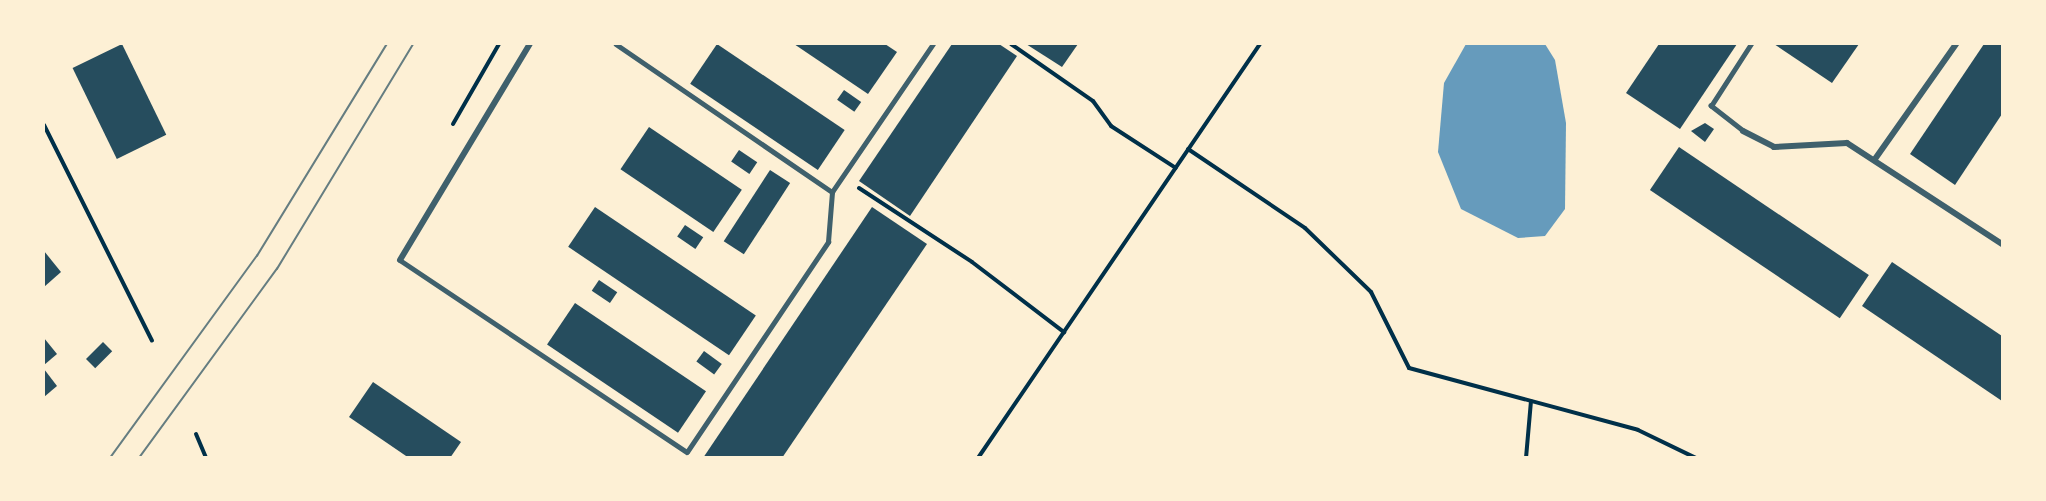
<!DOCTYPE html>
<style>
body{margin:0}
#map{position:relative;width:2046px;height:501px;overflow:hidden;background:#fdf0d5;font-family:"PT Sans",sans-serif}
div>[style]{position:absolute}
.water>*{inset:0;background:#669bbc}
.building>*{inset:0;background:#264d5e;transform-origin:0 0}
.path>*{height:4px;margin:-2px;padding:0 2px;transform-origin:2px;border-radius:2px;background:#003049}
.service>*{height:4.5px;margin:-2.25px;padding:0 2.25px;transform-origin:2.25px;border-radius:2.25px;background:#3f606c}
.minor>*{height:6px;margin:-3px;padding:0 3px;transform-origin:3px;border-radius:3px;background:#3f606c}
.tram>*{height:1.5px;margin:-0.75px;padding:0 0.75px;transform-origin:0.75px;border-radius:0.75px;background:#657d81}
span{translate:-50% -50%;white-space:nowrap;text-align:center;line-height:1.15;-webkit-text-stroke:6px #fdf0d5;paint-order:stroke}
.frame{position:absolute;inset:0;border:45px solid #fdf0d5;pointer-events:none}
</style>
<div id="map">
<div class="water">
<div style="clip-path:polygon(1466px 44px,1545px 44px,1555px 60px,1566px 123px,1565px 209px,1545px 236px,1518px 238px,1461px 209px,1438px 152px,1444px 83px)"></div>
</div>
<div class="building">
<div style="left:122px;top:44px;width:101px;height:55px;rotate:64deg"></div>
<div style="left:717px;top:44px;width:154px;height:48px;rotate:34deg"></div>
<div style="clip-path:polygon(794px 44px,885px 44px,897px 52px,868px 94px)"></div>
<div style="clip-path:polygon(952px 44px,999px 44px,1017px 56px,910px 216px,859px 181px)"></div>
<div style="clip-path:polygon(1026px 44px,1078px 44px,1062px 67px)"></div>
<div style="clip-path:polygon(1659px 44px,1737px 44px,1680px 129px,1626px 93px)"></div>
<div style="clip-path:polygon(1774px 44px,1859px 44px,1832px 83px)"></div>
<div style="clip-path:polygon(1984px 44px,2002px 44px,2002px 114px,1955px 185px,1910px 154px)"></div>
<div style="left:844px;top:90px;width:21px;height:12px;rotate:35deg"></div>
<div style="clip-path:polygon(1705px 123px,1714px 129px,1705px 142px,1691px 131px)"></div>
<div style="left:649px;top:127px;width:112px;height:51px;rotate:34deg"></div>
<div style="left:1679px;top:147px;width:229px;height:52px;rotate:34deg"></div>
<div style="left:739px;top:150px;width:22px;height:14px;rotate:34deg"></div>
<div style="left:770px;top:170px;width:24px;height:85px;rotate:33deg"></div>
<div style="left:595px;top:207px;width:194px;height:48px;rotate:34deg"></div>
<div style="clip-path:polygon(872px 207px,927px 244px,782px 458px,703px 458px)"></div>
<div style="left:685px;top:225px;width:22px;height:14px;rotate:34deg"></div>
<div style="clip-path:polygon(44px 251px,61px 272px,44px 287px)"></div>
<div style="clip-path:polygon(1892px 262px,2002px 336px,2002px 401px,1862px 306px)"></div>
<div style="left:599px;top:280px;width:22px;height:13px;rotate:34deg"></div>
<div style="left:575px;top:303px;width:158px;height:50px;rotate:34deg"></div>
<div style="clip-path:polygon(44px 338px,57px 354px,44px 365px)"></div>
<div style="left:103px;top:342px;width:13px;height:24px;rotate:45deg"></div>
<div style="left:704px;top:351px;width:22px;height:13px;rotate:36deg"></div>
<div style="clip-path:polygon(44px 369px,57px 386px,44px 397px)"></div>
<div style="clip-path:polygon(373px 382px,461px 442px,450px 458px,409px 458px,349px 417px)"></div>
</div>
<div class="path">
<div style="left:1011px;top:44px;width:100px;rotate:34.8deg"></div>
<div style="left:1093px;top:101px;width:31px;rotate:54deg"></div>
<div style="left:1111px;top:126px;width:77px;rotate:32.9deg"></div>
<div style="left:453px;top:124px;width:92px;rotate:-60.1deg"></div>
<div style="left:44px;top:125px;width:241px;rotate:63.4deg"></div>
<div style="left:1188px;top:149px;width:141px;rotate:34deg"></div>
<div style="left:1305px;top:228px;width:92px;rotate:44.1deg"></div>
<div style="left:1371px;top:292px;width:85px;rotate:63.4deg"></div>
<div style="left:1409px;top:368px;width:237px;rotate:15.1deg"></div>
<div style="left:1638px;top:430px;width:64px;rotate:25.8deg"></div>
<div style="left:859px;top:188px;width:135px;rotate:33.2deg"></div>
<div style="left:972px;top:262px;width:116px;rotate:37.3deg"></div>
<div style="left:196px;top:434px;width:26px;rotate:67deg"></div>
<div style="left:978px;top:458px;width:501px;rotate:-55.74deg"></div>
<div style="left:1526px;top:458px;width:57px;rotate:-85deg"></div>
</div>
<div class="service">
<div style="left:616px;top:44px;width:262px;rotate:34.4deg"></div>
<div style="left:1743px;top:131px;width:41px;rotate:-142deg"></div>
<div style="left:1711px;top:106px;width:74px;rotate:-57.2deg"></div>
<div style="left:400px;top:260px;width:345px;rotate:33.8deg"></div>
<div style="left:687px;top:452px;width:253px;rotate:-56.1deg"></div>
<div style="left:828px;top:242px;width:50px;rotate:-85.4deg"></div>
<div style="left:832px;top:192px;width:179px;rotate:-55.7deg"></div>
</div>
<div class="minor">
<div style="left:1743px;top:131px;width:35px;rotate:27deg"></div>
<div style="left:1774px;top:147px;width:73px;rotate:-3.1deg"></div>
<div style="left:1847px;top:143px;width:185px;rotate:33.1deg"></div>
<div style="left:1875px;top:159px;width:141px;rotate:-54.8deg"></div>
<div style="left:400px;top:260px;width:252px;rotate:-59deg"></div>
</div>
<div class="tram">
<div style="left:110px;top:458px;width:250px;rotate:-54deg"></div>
<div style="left:257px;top:256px;width:249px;rotate:-58.5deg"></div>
<div style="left:139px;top:458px;width:234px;rotate:-53.9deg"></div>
<div style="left:277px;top:269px;width:263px;rotate:-58.8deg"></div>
</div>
<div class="frame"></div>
</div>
